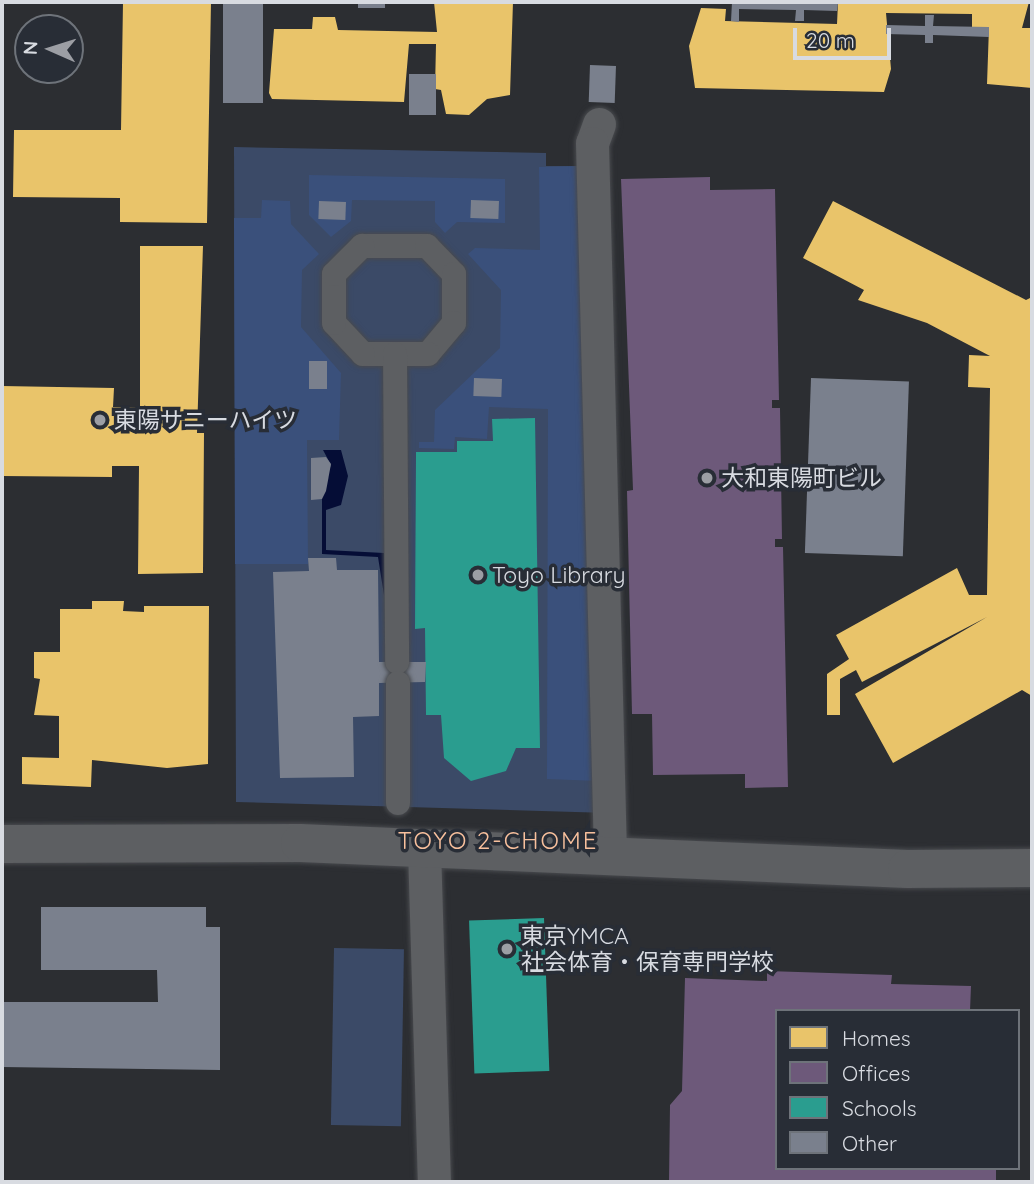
<!DOCTYPE html>
<meta charset="utf-8">
<style>
body{margin:0}
#map{position:relative;width:1034px;height:1184px;overflow:hidden;background:#2c2e32;font-family:Quicksand,"Noto Sans JP",sans-serif}
div>[style]{position:absolute}
.green>*{inset:0;background:#3b4a67;transform-origin:0 0}
.forest>*{inset:0;background:#3a507b}
.water>*{inset:0;background:#050d36}
.homes>*{inset:0;background:#e9c46a}
.offices>*{inset:0;background:#6d597a}
.schools>*{inset:0;background:#2a9d8f;transform-origin:0 0}
.building>*{inset:0;background:#7a808d;transform-origin:0 0}
.roads{filter:drop-shadow(0 0 2px #484a4e) drop-shadow(0 0 2px #484a4e)}
.pedestrian>*{height:24px;margin:-12px;padding:0 12px;transform-origin:12px;border-radius:12px;background:#5d5f62}
.minor>*{height:33px;margin:-16.5px;padding:0 16.5px;transform-origin:16.5px;border-radius:16.5px;background:#5d5f62}
.tertiary>*{height:38px;margin:-19px;padding:0 19px;transform-origin:19px;border-radius:19px;background:#5d5f62}
.dots>*{width:19px;height:19px;translate:-50% -50%;box-sizing:border-box;border:4px solid #282d36;border-radius:50%}
span{translate:-50% -50%;white-space:nowrap;text-align:center;line-height:1.15;-webkit-text-stroke:7px #282d36;paint-order:stroke}
.poi-label{font-size:23px;color:#d8dbe1}
.left{translate:0 -50%;text-align:left}
.neighbourhood-label{font-size:24px;color:#f8c09d;letter-spacing:2px}
.frame{position:absolute;inset:0;border:4px solid #d8dbe1;pointer-events:none}
.legend{position:absolute;left:775px;top:1009px;width:245px;height:161px;box-sizing:border-box;background:#282d36;border:2px solid #6e737a;margin:0;padding:9px 12px;list-style:none;font-size:21px;color:#d8dbe1}
.legend li{display:flex;align-items:center;gap:14px;height:35px}
.legend b{width:35px;border:2px solid #6e737a}
.north{position:absolute;left:14px;top:14px;width:70px;height:70px;box-sizing:border-box;background:#282d36;border:2px solid #6e737a;border-radius:50%;rotate:273deg;font-size:19px;font-weight:700;line-height:28px;text-align:center;color:#d8dbe1}
.north::after{content:'';display:block;margin:auto;width:24px;height:32px;background:#9c9ea4;clip-path:polygon(50% 0,100% 100%,50% 72%,0 100%)}
.scale{position:absolute;left:793px;top:28px;width:98px;height:32px;box-sizing:border-box;border:4px solid #d8dbe1;border-top:0;padding-left:9px;font-size:21px;line-height:24px;white-space:nowrap;color:#d8dbe1;-webkit-text-stroke:5px #282d36;paint-order:stroke}
</style>
<div id="map">
<div class="green">
<div style="clip-path:polygon(234px 147px,546px 153px,546px 166px,593px 166px,609px 813px,236px 802px)"></div>
<div style="left:334px;top:948px;width:70px;height:177px;rotate:1deg"></div>
</div>
<div class="forest">
<div style="clip-path:polygon(582px 166px,599px 781px,547px 779px,548px 409px,489px 407px,487px 439px,455px 437px,454px 449px,419px 448px,419px 442px,434px 442px,435px 410px,500px 348px,501px 290px,468px 254px,475px 248px,540px 250px,539px 167px)"></div>
<div style="clip-path:polygon(309px 175px,505px 179px,505px 223px,457px 222px,445px 233px,435px 222px,435px 201px,352px 200px,351px 221px,331px 237px,309px 215px)"></div>
<div style="clip-path:polygon(262px 200px,290px 201px,291px 224px,319px 254px,302px 270px,301px 327px,341px 373px,339px 440px,307px 440px,308px 564px,235px 564px,234px 218px,261px 218px)"></div>
</div>
<div class="water">
<div style="clip-path:polygon(323px 450px,341px 450px,348px 476px,341px 505px,326px 510px,326px 550px,384px 553px,384px 595px,378px 557px,322px 554px,322px 491px,331px 465px)"></div>
</div>
<div class="homes">
<div style="clip-path:polygon(123px 2px,211px 2px,207px 223px,120px 222px,120px 198px,13px 197px,14px 130px,121px 130px)"></div>
<div style="clip-path:polygon(434px 2px,513px 2px,510px 95px,487px 99px,469px 115px,446px 114px,441px 90px,435px 89px,436px 44px,409px 44px,404px 102px,272px 99px,269px 93px,274px 29px,312px 29px,313px 17px,335px 17px,338px 30px,437px 32px)"></div>
<div style="clip-path:polygon(838px 2px,1029px 2px,1022px 28px,1032px 28px,1032px 88px,987px 84px,989px 27px,972px 27px,972px 14px,886px 13px,891px 69px,884px 92px,695px 88px,689px 46px,701px 8px,726px 9px,725px 21px,837px 24px)"></div>
<div style="clip-path:polygon(833px 201px,1026px 300px,1032px 297px,1032px 696px,1022px 690px,893px 763px,855px 694px,987px 617px,862px 682px,856px 670px,840px 679px,840px 715px,827px 715px,827px 674px,849px 659px,836px 635px,957px 568px,969px 595px,987px 595px,990px 388px,968px 387px,969px 355px,990px 356px,927px 323px,858px 300px,864px 290px,803px 258px)"></div>
<div style="clip-path:polygon(140px 246px,203px 246px,197px 433px,204px 433px,203px 573px,138px 574px,139px 466px,112px 466px,112px 477px,2px 476px,2px 386px,114px 388px,113px 407px,140px 408px)"></div>
<div style="clip-path:polygon(92px 601px,124px 601px,123px 611px,144px 612px,144px 606px,209px 606px,208px 764px,167px 768px,92px 760px,91px 787px,22px 784px,22px 757px,59px 758px,59px 716px,34px 715px,40px 679px,34px 678px,34px 652px,60px 652px,60px 609px,92px 609px)"></div>
</div>
<div class="offices">
<div style="clip-path:polygon(710px 177px,710px 190px,775px 189px,779px 400px,772px 400px,772px 408px,780px 408px,782px 539px,775px 539px,775px 547px,783px 547px,788px 787px,745px 788px,745px 774px,653px 775px,652px 714px,632px 714px,627px 491px,633px 490px,621px 179px)"></div>
<div style="clip-path:polygon(767px 971px,892px 975px,891px 984px,971px 986px,970px 1011px,777px 1011px,777px 1168px,996px 1168px,996px 1182px,669px 1182px,670px 1105px,682px 1091px,685px 978px,767px 981px)"></div>
</div>
<div class="schools">
<div style="clip-path:polygon(535px 418px,540px 748px,516px 748px,506px 771px,471px 781px,444px 758px,441px 715px,426px 715px,425px 628px,415px 629px,416px 452px,457px 452px,457px 441px,493px 441px,492px 419px)"></div>
<div style="left:544px;top:918px;width:153px;height:75px;rotate:88deg"></div>
</div>
<div class="building">
<div style="left:223px;top:2px;width:40px;height:101px"></div>
<div style="left:358px;top:2px;width:27px;height:6px"></div>
<div style="clip-path:polygon(732px 2px,838px 3px,837px 11px,804px 10px,804px 21px,795px 21px,796px 10px,739px 9px,739px 22px,731px 21px)"></div>
<div style="clip-path:polygon(925px 15px,934px 15px,933px 26px,989px 27px,989px 37px,933px 35px,933px 43px,925px 43px,925px 35px,886px 34px,886px 25px,925px 26px)"></div>
<div style="left:590px;top:65px;width:26px;height:37px;rotate:2deg"></div>
<div style="left:409px;top:74px;width:27px;height:41px"></div>
<div style="left:471px;top:200px;width:28px;height:18px;rotate:2deg"></div>
<div style="left:319px;top:201px;width:27px;height:18px;rotate:2deg"></div>
<div style="left:309px;top:361px;width:18px;height:28px"></div>
<div style="left:474px;top:378px;width:28px;height:18px;rotate:2deg"></div>
<div style="left:811px;top:378px;width:98px;height:175px;rotate:2deg"></div>
<div style="clip-path:polygon(326px 457px,331px 464px,326px 491px,322px 499px,311px 500px,311px 458px)"></div>
<div style="clip-path:polygon(308px 558px,336px 558px,337px 570px,378px 570px,379px 662px,426px 662px,425px 682px,379px 683px,379px 716px,353px 717px,354px 777px,280px 778px,273px 572px,309px 571px)"></div>
<div style="clip-path:polygon(41px 907px,206px 907px,206px 927px,220px 927px,220px 1070px,2px 1067px,2px 1002px,158px 1002px,157px 970px,41px 970px)"></div>
</div>
<div class="roads">
<div class="pedestrian">
<div style="left:362px;top:246px;width:65px"></div>
<div style="left:427px;top:246px;width:39px;rotate:46deg"></div>
<div style="left:454px;top:274px;width:49px;rotate:90deg"></div>
<div style="left:454px;top:323px;width:40px;rotate:130deg"></div>
<div style="left:428px;top:354px;width:65px;rotate:180deg"></div>
<div style="left:363px;top:354px;width:42px;rotate:-133.1deg"></div>
<div style="left:334px;top:323px;width:49px;rotate:-90deg"></div>
<div style="left:334px;top:274px;width:40px;rotate:-45deg"></div>
<div style="left:395px;top:354px;width:308px;rotate:89.6deg"></div>
<div style="left:398px;top:683px;width:120px;rotate:90deg"></div>
</div>
<div class="minor">
<div style="left:599px;top:124px;width:20px;rotate:110deg"></div>
<div style="left:592px;top:143px;width:713px;rotate:88.55deg"></div>
<div style="left:424px;top:848px;width:334px;rotate:88.3deg"></div>
</div>
<div class="tertiary">
<div style="left:2px;top:844px;width:298px;rotate:-0.2deg"></div>
<div style="left:300px;top:843px;width:608px;rotate:2.45deg"></div>
<div style="left:907px;top:869px;width:125px;rotate:-0.5deg"></div>
</div>
</div>
<div class="dots">
<div style="left:100px;top:420px;background:#9c9ea4"></div>
<div style="left:707px;top:478px;background:#9c9ea4"></div>
<div style="left:478px;top:575px;background:#9c9ea4"></div>
<div style="left:507px;top:949px;background:#9c9ea4"></div>
</div>
<div class="poi-label">
<span class="left" style="left:114px;top:420px">東陽サニーハイツ</span>
<span class="left" style="left:721px;top:478px">大和東陽町ビル</span>
<span class="left" style="left:492px;top:575px">Toyo Library</span>
<span class="left" style="left:521px;top:949px">東京YMCA<br>社会体育・保育専門学校</span>
</div>
<div class="neighbourhood-label">
<span style="left:498px;top:841px">TOYO 2-CHOME</span>
</div>
<div class="frame"></div>
<ul class="legend">
<li><b style="height:19px;background:#e9c46a"></b>Homes</li>
<li><b style="height:19px;background:#6d597a"></b>Offices</li>
<li><b style="height:19px;background:#2a9d8f"></b>Schools</li>
<li><b style="height:19px;background:#7a808d"></b>Other</li>
</ul>
<div class="north">N</div>
<div class="scale">20 m</div>
</div>
